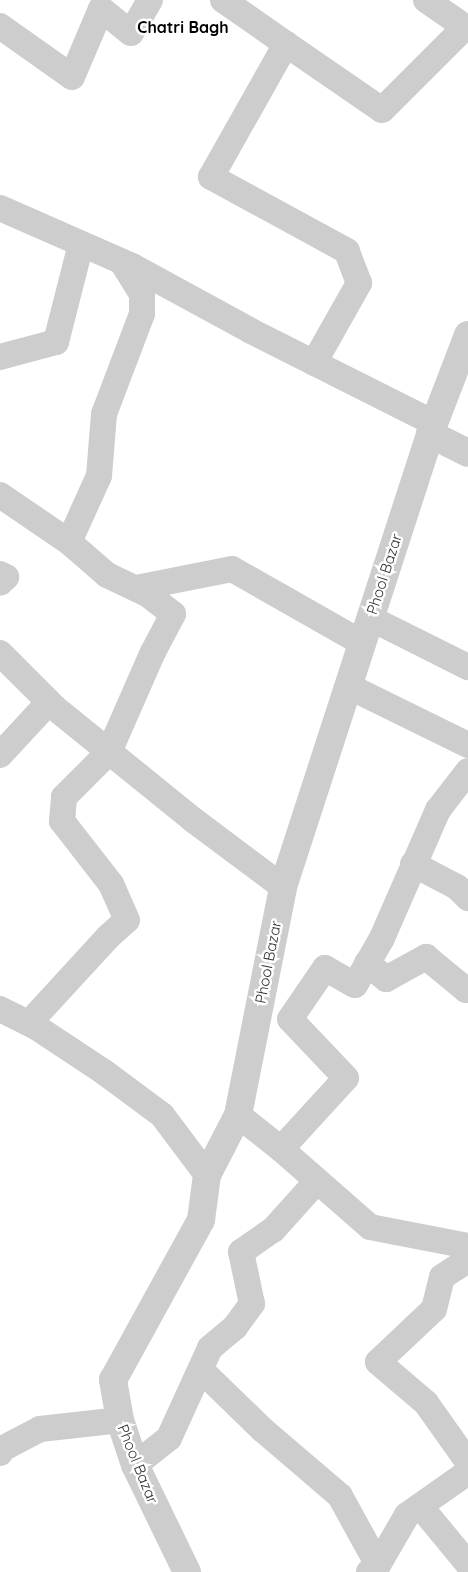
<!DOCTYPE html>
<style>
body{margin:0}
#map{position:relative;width:468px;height:1572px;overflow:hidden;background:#fff;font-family:Quicksand,sans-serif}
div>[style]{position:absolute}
.minor>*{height:26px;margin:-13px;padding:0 13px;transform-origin:13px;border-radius:13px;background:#cdcdcd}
.tertiary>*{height:28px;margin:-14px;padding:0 14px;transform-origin:14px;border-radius:14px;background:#cdcdcd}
span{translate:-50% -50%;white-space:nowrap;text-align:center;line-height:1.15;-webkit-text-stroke:5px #fff;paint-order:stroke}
.street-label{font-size:15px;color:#303030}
.neighbourhood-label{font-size:16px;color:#000;font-weight:700}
</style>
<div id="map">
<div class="minor">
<div style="left:223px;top:0;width:77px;rotate:34.9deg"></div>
<div style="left:426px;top:0;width:51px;rotate:34.6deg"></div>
<div style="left:0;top:26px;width:88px;rotate:35.3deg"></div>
<div style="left:72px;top:77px;width:74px;rotate:-66.9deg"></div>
<div style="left:101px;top:9px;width:38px;rotate:39deg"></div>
<div style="left:131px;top:33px;width:38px;rotate:-60deg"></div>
<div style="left:0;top:208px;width:144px;rotate:23.7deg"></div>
<div style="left:132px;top:266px;width:136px;rotate:28.6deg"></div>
<div style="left:251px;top:331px;width:205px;rotate:26.7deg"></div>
<div style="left:0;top:357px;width:58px;rotate:-15deg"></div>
<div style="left:56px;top:342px;width:101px;rotate:-75.7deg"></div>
<div style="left:314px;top:363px;width:92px;rotate:-60.6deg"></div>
<div style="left:359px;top:283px;width:34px;rotate:-111deg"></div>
<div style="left:347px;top:251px;width:155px;rotate:-151.4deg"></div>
<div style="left:211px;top:177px;width:153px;rotate:-60.6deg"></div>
<div style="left:286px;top:44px;width:116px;rotate:34.5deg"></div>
<div style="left:382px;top:110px;width:117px;rotate:-45deg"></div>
<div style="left:0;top:495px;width:83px;rotate:34.3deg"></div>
<div style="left:0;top:574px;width:7px;rotate:27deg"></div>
<div style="left:6px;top:577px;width:8px;rotate:135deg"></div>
<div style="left:136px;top:588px;width:98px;rotate:-11.2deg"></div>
<div style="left:232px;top:569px;width:150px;rotate:29.6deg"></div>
<div style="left:370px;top:618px;width:110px;rotate:26.6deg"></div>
<div style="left:0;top:653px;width:78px;rotate:45deg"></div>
<div style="left:55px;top:708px;width:176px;rotate:39deg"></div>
<div style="left:192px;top:819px;width:114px;rotate:36.8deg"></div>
<div style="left:348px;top:686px;width:134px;rotate:26.2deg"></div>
<div style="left:0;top:755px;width:72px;rotate:-47.2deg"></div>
<div style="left:413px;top:864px;width:50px;rotate:27.6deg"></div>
<div style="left:457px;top:887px;width:16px;rotate:45deg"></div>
<div style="left:367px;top:963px;width:25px;rotate:40deg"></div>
<div style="left:386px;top:979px;width:46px;rotate:-28.8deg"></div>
<div style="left:426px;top:957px;width:52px;rotate:39.5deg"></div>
<div style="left:466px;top:990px;width:3px;rotate:-45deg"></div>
<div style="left:0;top:1009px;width:40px;rotate:26.6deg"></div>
<div style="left:36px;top:1027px;width:82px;rotate:33.5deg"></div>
<div style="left:104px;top:1072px;width:72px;rotate:36.6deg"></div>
<div style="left:162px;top:1115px;width:75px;rotate:53.1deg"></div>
<div style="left:29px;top:1023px;width:117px;rotate:-47.4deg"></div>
<div style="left:108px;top:937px;width:25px;rotate:-42deg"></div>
<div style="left:127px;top:920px;width:39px;rotate:-114deg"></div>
<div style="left:111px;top:884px;width:80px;rotate:-127.9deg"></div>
<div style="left:62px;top:821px;width:24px;rotate:-85deg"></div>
<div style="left:64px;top:797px;width:64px;rotate:-45deg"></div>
<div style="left:109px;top:752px;width:109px;rotate:-66.3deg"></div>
<div style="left:153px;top:652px;width:43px;rotate:-62.2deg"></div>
<div style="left:173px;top:614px;width:31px;rotate:-142deg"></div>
<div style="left:149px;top:595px;width:47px;rotate:-154.5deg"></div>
<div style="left:107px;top:575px;width:50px;rotate:-139deg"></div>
<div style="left:69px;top:542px;width:72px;rotate:-65.6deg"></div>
<div style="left:99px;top:476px;width:62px;rotate:-85.4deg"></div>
<div style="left:104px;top:414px;width:107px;rotate:-69.2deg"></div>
<div style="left:142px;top:314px;width:20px;rotate:-90deg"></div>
<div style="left:142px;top:294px;width:38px;rotate:-122deg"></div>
<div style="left:238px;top:1115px;width:55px;rotate:38.3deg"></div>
<div style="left:281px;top:1149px;width:118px;rotate:41.2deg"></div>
<div style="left:370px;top:1227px;width:100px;rotate:11deg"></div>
<div style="left:281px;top:1149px;width:96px;rotate:-47.5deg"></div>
<div style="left:346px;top:1078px;width:81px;rotate:-133.5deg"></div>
<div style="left:290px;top:1019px;width:62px;rotate:-55.5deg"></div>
<div style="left:325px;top:968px;width:34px;rotate:30deg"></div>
<div style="left:355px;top:985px;width:54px;rotate:-60.1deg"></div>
<div style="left:382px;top:938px;width:140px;rotate:-66.4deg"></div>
<div style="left:438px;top:810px;width:49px;rotate:-52.4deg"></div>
<div style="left:468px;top:1260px;width:31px;rotate:147deg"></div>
<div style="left:442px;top:1277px;width:33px;rotate:104deg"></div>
<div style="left:434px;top:1309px;width:77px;rotate:136.6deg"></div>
<div style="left:378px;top:1362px;width:63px;rotate:40.5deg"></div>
<div style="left:426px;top:1403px;width:72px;rotate:54.6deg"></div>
<div style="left:201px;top:1370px;width:86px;rotate:44.1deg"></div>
<div style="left:263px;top:1430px;width:101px;rotate:40.6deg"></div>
<div style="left:340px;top:1496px;width:79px;rotate:61.2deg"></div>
<div style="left:0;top:1453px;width:4px;rotate:-63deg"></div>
<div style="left:2px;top:1449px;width:43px;rotate:-27.8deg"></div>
<div style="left:40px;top:1429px;width:81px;rotate:-6.4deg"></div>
<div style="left:135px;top:1465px;width:43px;rotate:-38.5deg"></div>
<div style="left:169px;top:1438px;width:99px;rotate:-65.5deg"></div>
<div style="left:210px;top:1348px;width:33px;rotate:-40deg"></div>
<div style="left:235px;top:1327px;width:29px;rotate:-54deg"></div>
<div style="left:252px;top:1304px;width:53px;rotate:-101.9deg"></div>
<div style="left:241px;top:1252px;width:39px;rotate:-35deg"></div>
<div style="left:273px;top:1230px;width:66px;rotate:-48.1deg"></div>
<div style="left:420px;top:1506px;width:75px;rotate:50.4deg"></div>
<div style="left:369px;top:1572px;width:11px;rotate:-38deg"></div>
<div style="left:378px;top:1565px;width:58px;rotate:-59.9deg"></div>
<div style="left:407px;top:1515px;width:75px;rotate:-35.2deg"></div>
</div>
<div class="tertiary">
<div style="left:430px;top:434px;width:42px;rotate:26.6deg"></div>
<div style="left:187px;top:1572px;width:119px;rotate:-115.9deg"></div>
<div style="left:135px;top:1465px;width:47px;rotate:-108.4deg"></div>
<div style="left:120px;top:1420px;width:41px;rotate:-99.9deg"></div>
<div style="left:113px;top:1380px;width:183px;rotate:-61.2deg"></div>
<div style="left:201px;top:1220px;width:45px;rotate:-82.4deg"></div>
<div style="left:207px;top:1175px;width:68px;rotate:-62.7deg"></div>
<div style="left:238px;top:1115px;width:232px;rotate:-78.8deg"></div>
<div style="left:283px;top:887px;width:476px;rotate:-72deg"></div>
<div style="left:430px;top:434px;width:106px;rotate:-69deg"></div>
</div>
<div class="street-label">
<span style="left:384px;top:574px;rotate:-72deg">Phool Bazar</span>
<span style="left:268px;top:962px;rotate:-79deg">Phool Bazar</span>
<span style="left:138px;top:1464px;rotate:68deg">Phool Bazar</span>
</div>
<div class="neighbourhood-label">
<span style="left:183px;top:27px">Chatri Bagh</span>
</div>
</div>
